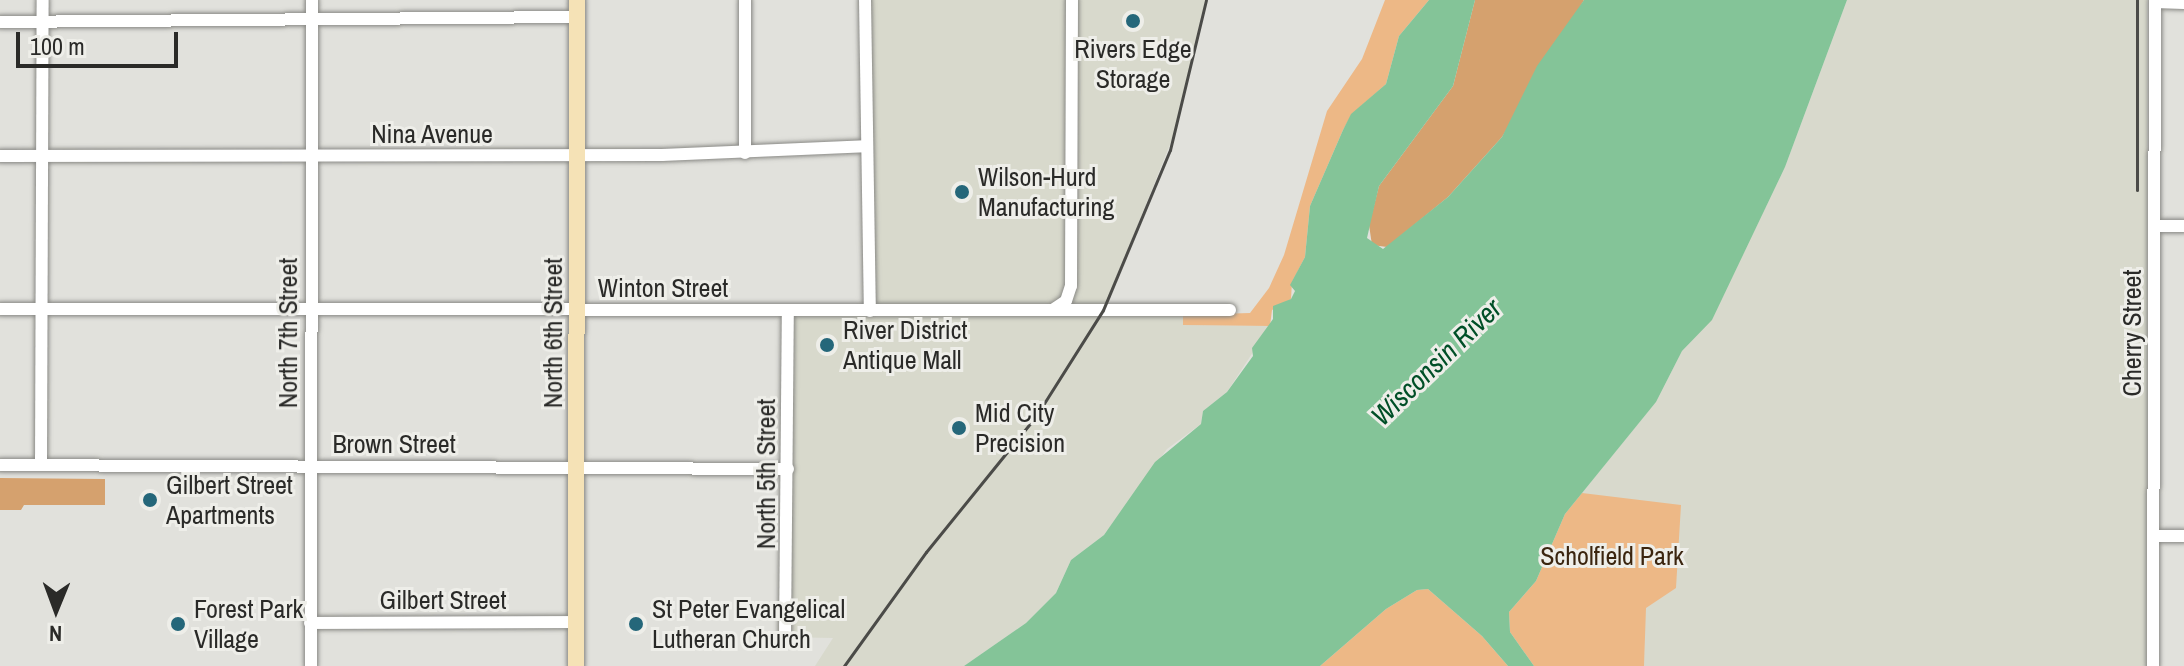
<!DOCTYPE html>
<style>
body{margin:0}
#map{position:relative;width:2184px;height:666px;overflow:hidden;background:#e1e1dc;font-family:"Archivo Narrow",sans-serif}
div>[style]{position:absolute}
.built>*{inset:0;background:#d8d9cc}
.green>*{inset:0;background:#edb886}
.forest>*{inset:0;background:#d5a16e}
.water>*{inset:0;background:#84c498}
.roads{filter:drop-shadow(0 0 2px #898985) drop-shadow(0 0 2px #898985)}
.minor>*{height:12px;margin:-6px;padding:0 6px;transform-origin:6px;border-radius:6px;background:#fff}
.major>*{height:16px;margin:-8px;padding:0 8px;transform-origin:8px;border-radius:8px;background:#f5e2b6}
.rail>*{height:3px;margin:-1.5px;padding:0 1.5px;transform-origin:1.5px;border-radius:1.5px;background:#4b4b48}
.dots>*{width:22px;height:22px;translate:-50% -50%;box-sizing:border-box;border:4px solid #eeeee9;border-radius:50%}
span{translate:-50% -50%;white-space:nowrap;text-align:center;line-height:1.15;-webkit-text-stroke:6px #eeeee9;paint-order:stroke}
.poi-label{font-size:26px;color:#2a2a28}
.left{translate:0 -50%;text-align:left}
.street-label{font-size:26px;color:#2a2a28}
.park-label{font-size:26px;color:#3b250f}
.water-label{font-size:28px;color:#004f27;font-style:italic}
.north{position:absolute;left:16px;top:570px;width:80px;height:80px;-webkit-text-stroke:6px #eeeee9;paint-order:stroke;rotate:181deg;font-size:22px;font-weight:700;line-height:32px;text-align:center;color:#2a2a28}
.north::after{content:'';display:block;margin:auto;width:28px;height:36px;background:#2a2a28;clip-path:polygon(50% 0,100% 100%,50% 72%,0 100%)}
.scale{position:absolute;left:16px;top:32px;width:162px;height:36px;box-sizing:border-box;border:4px solid #2a2a28;border-top:0;padding-left:10px;font-size:24px;line-height:28px;white-space:nowrap;color:#2a2a28;-webkit-text-stroke:6px #eeeee9;paint-order:stroke}
</style>
<div id="map">
<div class="built">
<div style="clip-path:polygon(863px 0,1206px 0,1175px 132px,1106px 304px,1183px 315px,1184px 325px,1270px 326px,1227px 392px,1203px 411px,1201px 424px,1167px 449px,1104px 535px,1071px 560px,1056px 593px,1026px 623px,964px 666px,815px 666px,833px 638px,778px 637px,783px 312px,867px 311px)"></div>
<div style="clip-path:polygon(1847px 0,2147px 0,2148px 666px,1644px 666px,1645px 608px,1582px 493px,1656px 402px,1682px 351px,1712px 319px,1785px 167px)"></div>
</div>
<div class="green">
<div style="clip-path:polygon(1385px 0,1429px 0,1399px 36px,1386px 84px,1352px 114px,1343px 130px,1310px 206px,1305px 257px,1292px 282px,1291px 299px,1272px 310px,1270px 326px,1183px 325px,1183px 315px,1250px 313px,1269px 288px,1284px 255px,1327px 111px,1362px 59px)"></div>
<div style="clip-path:polygon(1582px 493px,1681px 505px,1676px 588px,1646px 608px,1644px 666px,1534px 666px,1510px 632px,1509px 612px,1536px 581px,1565px 514px)"></div>
<div style="clip-path:polygon(1428px 589px,1482px 636px,1508px 666px,1320px 666px,1386px 609px,1417px 590px)"></div>
</div>
<div class="forest">
<div style="clip-path:polygon(1475px 0,1584px 0,1502px 137px,1448px 197px,1387px 247px,1372px 245px,1369px 225px,1379px 186px,1453px 86px)"></div>
<div style="clip-path:polygon(0 478px,105px 479px,105px 505px,24px 505px,21px 510px,0 510px)"></div>
</div>
<div class="water">
<div style="clip-path:polygon(1429px 0,1475px 0,1453px 86px,1379px 186px,1367px 238px,1383px 249px,1448px 197px,1502px 137px,1537px 66px,1584px 0,1847px 0,1785px 167px,1712px 320px,1682px 351px,1656px 402px,1565px 514px,1536px 581px,1509px 612px,1510px 632px,1534px 666px,1508px 666px,1482px 636px,1428px 589px,1417px 590px,1386px 609px,1320px 666px,964px 666px,1026px 623px,1056px 593px,1071px 560px,1104px 535px,1155px 462px,1201px 424px,1203px 411px,1227px 392px,1253px 356px,1252px 348px,1273px 319px,1273px 306px,1291px 299px,1295px 291px,1290px 285px,1305px 257px,1310px 206px,1343px 130px,1351px 114px,1386px 84px,1399px 36px)"></div>
</div>
<div class="roads">
<div class="minor">
<div style="left:865px;top:0;width:311px;rotate:89.1deg"></div>
<div style="left:2155px;top:2px;width:29px;rotate:2deg"></div>
<div style="left:0;top:22px;width:577px;rotate:-0.5deg"></div>
<div style="left:745px;top:153px;width:153px;rotate:-90deg"></div>
<div style="left:0;top:156px;width:662px;rotate:-0.09deg"></div>
<div style="left:662px;top:155px;width:203px;rotate:-2.5deg"></div>
<div style="left:2154px;top:226px;width:30px"></div>
<div style="left:0;top:309px;width:1230px;rotate:0.05deg"></div>
<div style="left:1054px;top:309px;width:14px;rotate:-34deg"></div>
<div style="left:1066px;top:301px;width:16px;rotate:-72deg"></div>
<div style="left:1071px;top:286px;width:286px;rotate:-89.8deg"></div>
<div style="left:0;top:465px;width:788px;rotate:0.29deg"></div>
<div style="left:41px;top:465px;width:465px;rotate:-89.8deg"></div>
<div style="left:2154px;top:536px;width:30px"></div>
<div style="left:310px;top:623px;width:267px;rotate:-0.2deg"></div>
<div style="left:785px;top:636px;width:325px;rotate:-89.5deg"></div>
<div style="left:311px;top:666px;width:666px;rotate:-89.91deg"></div>
<div style="left:2153px;top:666px;width:666px;rotate:-89.83deg"></div>
</div>
<div class="major">
<div style="left:576px;top:666px;width:666px;rotate:-89.91deg"></div>
</div>
</div>
<div class="rail">
<div style="left:2137px;top:190px;width:190px;rotate:-90deg"></div>
<div style="left:844px;top:666px;width:140px;rotate:-54.3deg"></div>
<div style="left:926px;top:552px;width:175px;rotate:-51deg"></div>
<div style="left:1036px;top:416px;width:125px;rotate:-57.7deg"></div>
<div style="left:1103px;top:310px;width:173px;rotate:-67.3deg"></div>
<div style="left:1170px;top:150px;width:154px;rotate:-76.5deg"></div>
</div>
<div class="dots">
<div style="left:1133px;top:21px;background:#25677a"></div>
<div style="left:962px;top:192px;background:#25677a"></div>
<div style="left:827px;top:345px;background:#25677a"></div>
<div style="left:959px;top:428px;background:#25677a"></div>
<div style="left:150px;top:500px;background:#25677a"></div>
<div style="left:178px;top:624px;background:#25677a"></div>
<div style="left:636px;top:624px;background:#25677a"></div>
</div>
<div class="poi-label">
<span style="left:1133px;top:64px">Rivers Edge<br>Storage</span>
<span class="left" style="left:978px;top:192px">Wilson-Hurd<br>Manufacturing</span>
<span class="left" style="left:843px;top:345px">River District<br>Antique Mall</span>
<span class="left" style="left:975px;top:428px">Mid City<br>Precision</span>
<span class="left" style="left:166px;top:500px">Gilbert Street<br>Apartments</span>
<span class="left" style="left:194px;top:624px">Forest Park<br>Village</span>
<span class="left" style="left:652px;top:624px">St Peter Evangelical<br>Lutheran Church</span>
</div>
<div class="street-label">
<span style="left:432px;top:134px">Nina Avenue</span>
<span style="left:663px;top:288px">Winton Street</span>
<span style="left:288px;top:333px;rotate:-90deg">North 7th Street</span>
<span style="left:553px;top:333px;rotate:-90deg">North 6th Street</span>
<span style="left:2132px;top:333px;rotate:-90deg">Cherry Street</span>
<span style="left:394px;top:444px">Brown Street</span>
<span style="left:766px;top:474px;rotate:-90deg">North 5th Street</span>
<span style="left:443px;top:600px">Gilbert Street</span>
</div>
<div class="park-label">
<span style="left:1612px;top:556px">Scholfield Park</span>
</div>
<div class="water-label">
<span style="left:1436px;top:362px;rotate:-44deg">Wisconsin River</span>
</div>
<div class="north">N</div>
<div class="scale">100 m</div>
</div>
